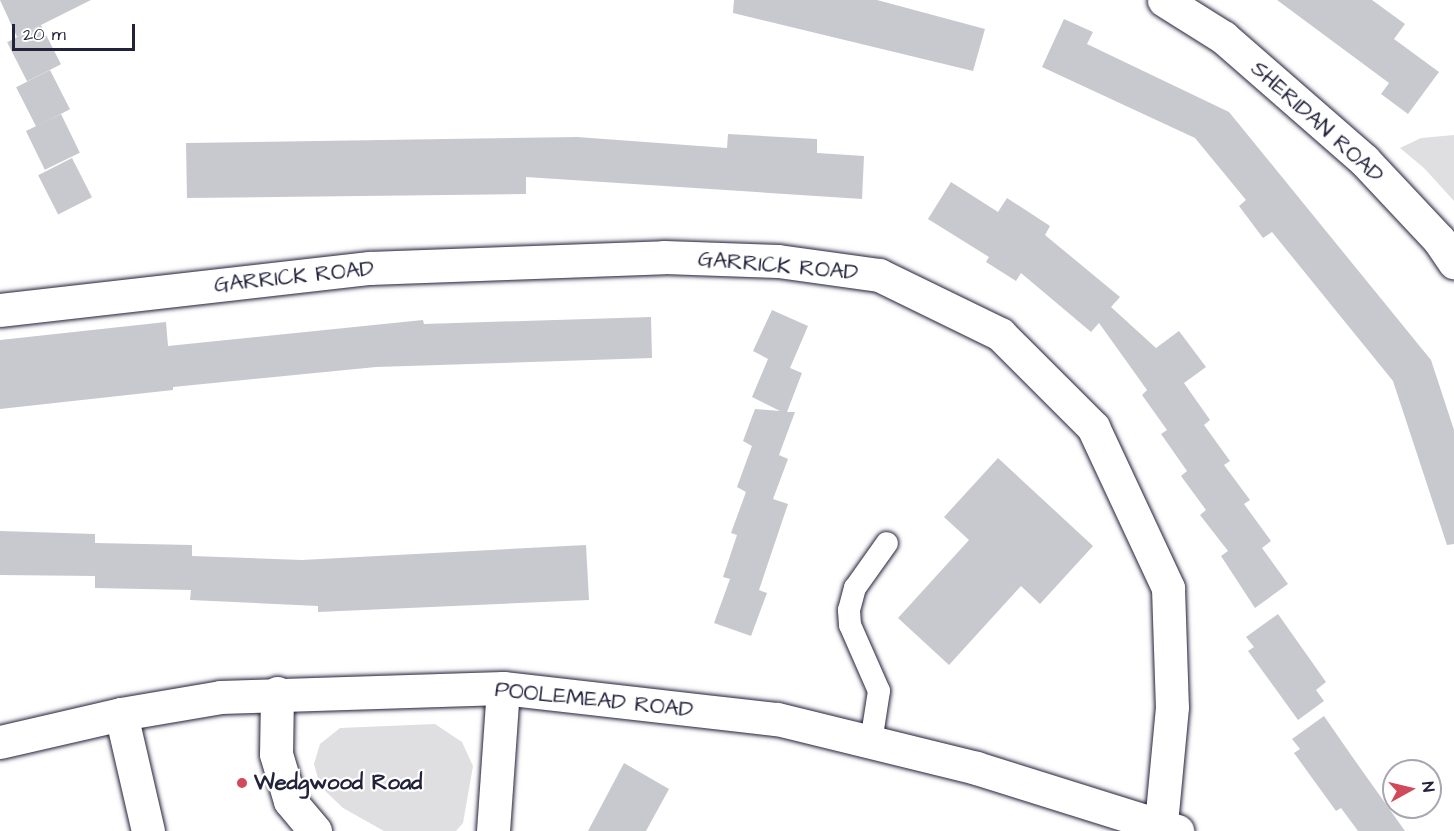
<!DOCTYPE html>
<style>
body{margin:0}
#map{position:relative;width:1454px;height:831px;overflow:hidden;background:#fff;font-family:"Architects Daughter",sans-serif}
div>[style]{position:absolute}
.green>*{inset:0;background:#dfdfe2}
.building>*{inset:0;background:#c8c8cf;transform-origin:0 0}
.roads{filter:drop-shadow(0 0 2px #22223b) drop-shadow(0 0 2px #22223b)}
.service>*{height:22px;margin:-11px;padding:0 11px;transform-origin:11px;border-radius:11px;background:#fff}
.minor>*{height:33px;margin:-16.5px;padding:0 16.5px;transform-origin:16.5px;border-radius:16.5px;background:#fff}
.dots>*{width:16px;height:16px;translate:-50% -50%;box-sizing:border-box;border:3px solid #fff;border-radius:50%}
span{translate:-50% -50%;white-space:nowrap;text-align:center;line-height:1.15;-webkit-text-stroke:4.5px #fff;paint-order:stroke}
.street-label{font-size:22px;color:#22223b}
.poi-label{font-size:22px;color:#22223b;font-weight:700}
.left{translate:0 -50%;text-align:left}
.north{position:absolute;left:1382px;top:759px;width:60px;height:60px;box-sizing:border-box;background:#fff;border:2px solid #a7a7b1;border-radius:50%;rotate:82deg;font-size:16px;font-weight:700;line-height:24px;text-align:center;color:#22223b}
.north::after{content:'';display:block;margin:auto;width:21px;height:27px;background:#d1495b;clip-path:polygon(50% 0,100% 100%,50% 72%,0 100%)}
.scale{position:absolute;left:12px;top:24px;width:123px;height:27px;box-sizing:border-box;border:3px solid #22223b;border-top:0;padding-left:8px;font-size:18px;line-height:21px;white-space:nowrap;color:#22223b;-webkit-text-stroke:4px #fff;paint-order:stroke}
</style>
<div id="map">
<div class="green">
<div style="clip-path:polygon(1454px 135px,1454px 201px,1424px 168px,1400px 148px,1421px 138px)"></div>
<div style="clip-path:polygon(435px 724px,462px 742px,473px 766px,463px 823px,456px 831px,384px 831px,343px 808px,320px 786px,314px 764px,320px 744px,340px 728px)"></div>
</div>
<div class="building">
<div style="clip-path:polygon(0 0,91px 0,17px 37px)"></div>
<div style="clip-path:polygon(734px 0,877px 0,985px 29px,973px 71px,733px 13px)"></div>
<div style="clip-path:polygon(1277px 0,1372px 0,1405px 24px,1394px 39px,1439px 72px,1408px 114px,1381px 94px,1389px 83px)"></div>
<div style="clip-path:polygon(1064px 19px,1093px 32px,1087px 44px,1229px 112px,1431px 360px,1454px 430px,1454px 544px,1447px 545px,1393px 381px,1272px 232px,1263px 238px,1239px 206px,1246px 200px,1195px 138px,1042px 67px)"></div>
<div style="left:41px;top:25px;width:44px;height:38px;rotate:63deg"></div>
<div style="left:50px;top:70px;width:44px;height:38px;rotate:63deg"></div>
<div style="left:61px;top:114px;width:43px;height:39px;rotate:64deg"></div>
<div style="clip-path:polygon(728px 134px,817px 139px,817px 153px,864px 156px,862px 199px,526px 177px,526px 194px,187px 198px,186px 143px,577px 137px,727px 148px)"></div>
<div style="left:72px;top:158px;width:44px;height:38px;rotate:63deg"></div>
<div style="clip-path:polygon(951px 182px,998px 212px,1007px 198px,1050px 226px,1045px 235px,1120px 297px,1111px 307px,1156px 348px,1179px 331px,1206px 367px,1184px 383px,1210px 420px,1204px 425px,1230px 461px,1224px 465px,1250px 500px,1244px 504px,1271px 541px,1262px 548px,1288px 584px,1255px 608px,1221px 556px,1228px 551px,1200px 515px,1206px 510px,1181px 476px,1187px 471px,1161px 434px,1167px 430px,1142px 395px,1147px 390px,1099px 323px,1091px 332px,1021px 273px,1016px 281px,986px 262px,989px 257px,928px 219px)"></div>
<div style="clip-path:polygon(772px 310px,808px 326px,790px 368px,802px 373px,787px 412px,795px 412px,779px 455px,788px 459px,773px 499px,788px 504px,759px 590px,767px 593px,751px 636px,714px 623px,730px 579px,723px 577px,737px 535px,731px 533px,746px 492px,737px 487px,752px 446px,743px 441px,755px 409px,780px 411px,752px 397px,768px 359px,753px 351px)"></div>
<div style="clip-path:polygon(651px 317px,652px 358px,376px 367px,173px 387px,173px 390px,0 409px,0 340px,166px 322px,168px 346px,423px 320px,424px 324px)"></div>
<div style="clip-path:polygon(998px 458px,1093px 546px,1040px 604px,1021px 586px,949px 665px,898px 618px,969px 540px,944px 517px)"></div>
<div style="clip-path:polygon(0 531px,95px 534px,95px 543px,192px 545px,192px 556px,302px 560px,586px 545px,589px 600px,318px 612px,318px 606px,190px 600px,191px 590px,95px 588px,95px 576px,0 575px)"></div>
<div style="clip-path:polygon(1278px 614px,1326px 682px,1316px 690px,1324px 701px,1298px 720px,1248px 651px,1254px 647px,1246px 637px)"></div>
<div style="clip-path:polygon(1324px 716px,1351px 755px,1405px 831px,1358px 831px,1341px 808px,1336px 811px,1294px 753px,1300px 749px,1292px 739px)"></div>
<div style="clip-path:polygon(624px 763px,669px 789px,646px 831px,588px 831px)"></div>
</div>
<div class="roads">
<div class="service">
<div style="left:871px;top:742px;width:52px;rotate:-81.1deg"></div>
<div style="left:879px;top:691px;width:72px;rotate:-113.7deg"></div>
<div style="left:850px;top:625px;width:15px;rotate:-94deg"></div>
<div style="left:849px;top:610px;width:23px;rotate:-75deg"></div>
<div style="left:855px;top:588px;width:55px;rotate:-54.6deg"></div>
</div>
<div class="minor">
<div style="left:1164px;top:0;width:70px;rotate:32.1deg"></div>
<div style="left:1223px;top:37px;width:187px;rotate:41.1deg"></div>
<div style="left:1364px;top:160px;width:110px;rotate:46.8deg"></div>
<div style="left:1439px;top:240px;width:27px;rotate:56deg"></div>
<div style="left:0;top:310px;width:371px;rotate:-6.5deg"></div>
<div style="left:369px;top:268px;width:295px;rotate:-2.1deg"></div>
<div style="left:664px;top:257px;width:114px;rotate:2deg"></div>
<div style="left:778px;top:261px;width:102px;rotate:7.9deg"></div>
<div style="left:879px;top:275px;width:135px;rotate:26deg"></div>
<div style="left:1000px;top:334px;width:132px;rotate:45deg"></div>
<div style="left:1093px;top:427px;width:178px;rotate:65deg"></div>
<div style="left:1168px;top:588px;width:119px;rotate:88.1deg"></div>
<div style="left:1172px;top:707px;width:118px;rotate:95.4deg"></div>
<div style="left:277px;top:693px;width:61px;rotate:90.9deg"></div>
<div style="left:276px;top:754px;width:49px;rotate:73.4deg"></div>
<div style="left:290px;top:801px;width:39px;rotate:50deg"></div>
<div style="left:121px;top:714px;width:120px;rotate:77deg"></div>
<div style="left:0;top:742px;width:124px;rotate:-13deg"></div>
<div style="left:121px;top:714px;width:100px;rotate:-9.7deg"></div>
<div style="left:220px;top:697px;width:283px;rotate:-1.8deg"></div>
<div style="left:503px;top:688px;width:276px;rotate:6.5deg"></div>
<div style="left:777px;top:719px;width:205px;rotate:13.8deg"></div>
<div style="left:976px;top:768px;width:211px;rotate:17.4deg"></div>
<div style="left:493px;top:831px;width:143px;rotate:-86deg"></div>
</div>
</div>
<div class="dots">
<div style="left:242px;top:783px;background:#d1495b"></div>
</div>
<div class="street-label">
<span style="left:1317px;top:122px;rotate:42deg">SHERIDAN ROAD</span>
<span style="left:778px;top:266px;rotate:5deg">GARRICK ROAD</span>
<span style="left:294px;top:277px;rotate:-6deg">GARRICK ROAD</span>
<span style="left:594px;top:700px;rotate:6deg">POOLEMEAD ROAD</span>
</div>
<div class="poi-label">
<span class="left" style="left:254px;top:783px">Wedgwood Road</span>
</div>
<div class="north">N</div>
<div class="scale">20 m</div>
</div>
